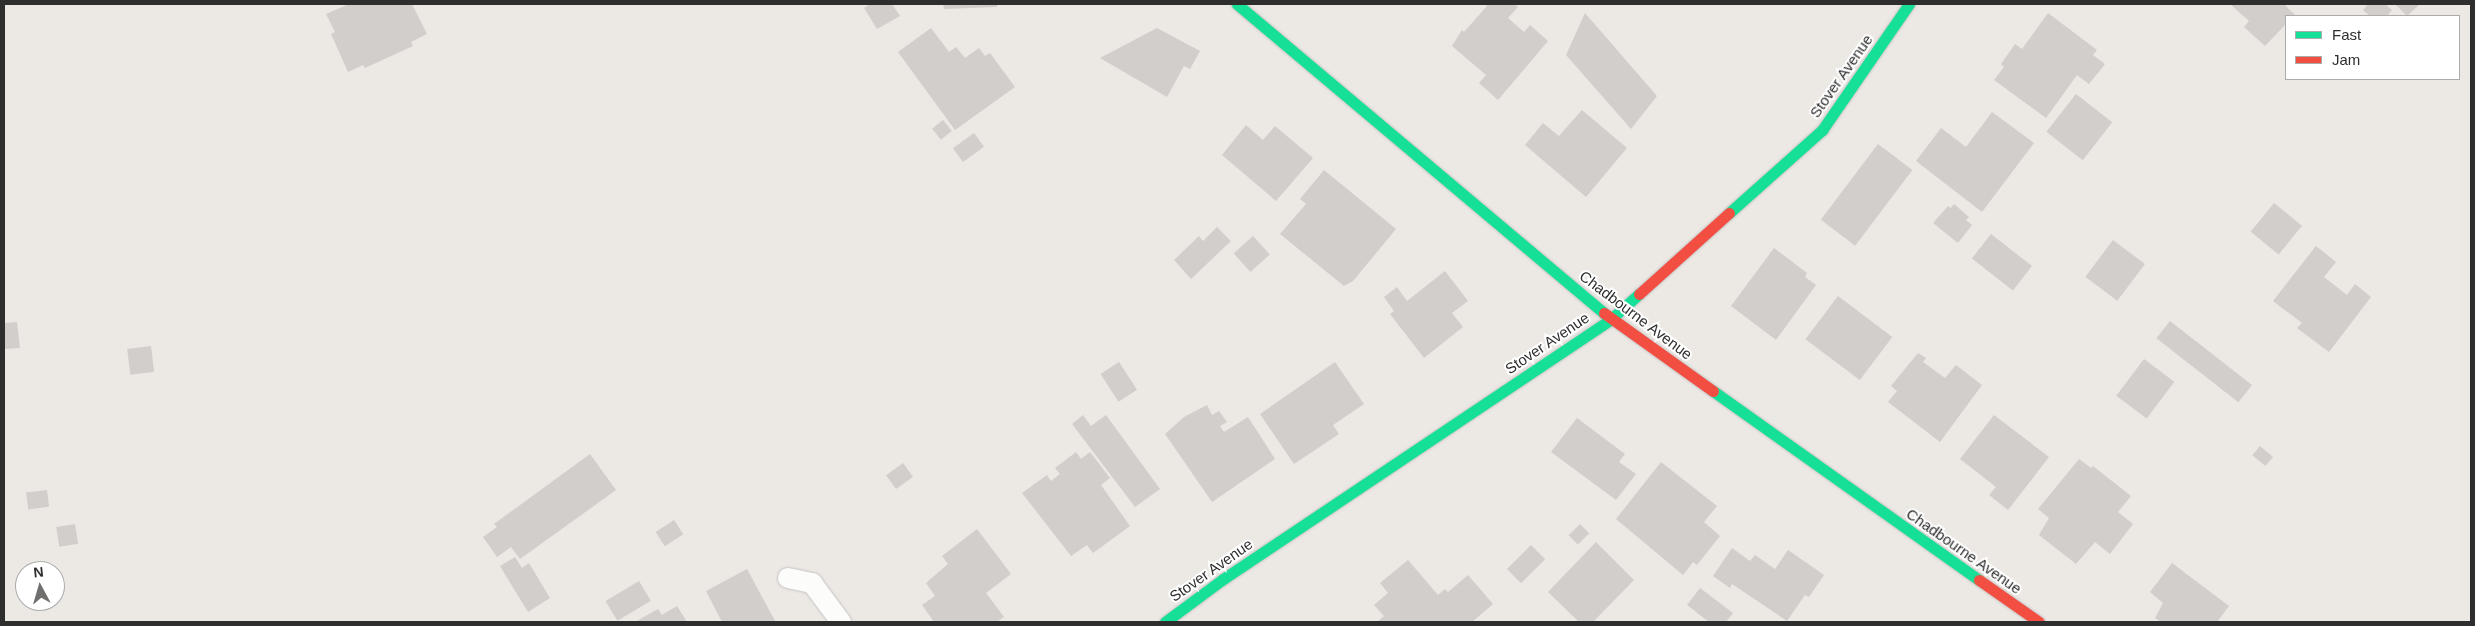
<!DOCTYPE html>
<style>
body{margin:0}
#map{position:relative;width:2475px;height:626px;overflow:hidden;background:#ece8e4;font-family:Arial,sans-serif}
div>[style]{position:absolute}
.building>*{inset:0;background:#d1cecb;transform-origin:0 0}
.roads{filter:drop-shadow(0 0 1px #c5c4c5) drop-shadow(0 0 1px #c5c4c5)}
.lane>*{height:20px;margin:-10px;padding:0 10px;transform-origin:10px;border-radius:10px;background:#fcfcfb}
.fast>*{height:11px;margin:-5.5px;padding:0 5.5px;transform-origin:5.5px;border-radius:5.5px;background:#16e098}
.jam>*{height:11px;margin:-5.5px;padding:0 5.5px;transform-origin:5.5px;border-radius:5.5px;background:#f24e42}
span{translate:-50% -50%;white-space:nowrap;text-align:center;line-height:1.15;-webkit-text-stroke:4px #fff;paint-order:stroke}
.street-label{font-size:15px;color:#2e2e2e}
.frame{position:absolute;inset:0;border:5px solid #2e2e2e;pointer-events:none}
.legend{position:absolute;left:2285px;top:15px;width:175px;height:65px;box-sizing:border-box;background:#fff;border:1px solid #ababab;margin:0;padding:6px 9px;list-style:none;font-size:15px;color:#2e2e2e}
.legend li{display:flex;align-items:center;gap:10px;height:25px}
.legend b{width:25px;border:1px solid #ababab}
.north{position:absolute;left:15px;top:561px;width:50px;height:50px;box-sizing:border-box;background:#fff;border:1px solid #ababab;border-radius:50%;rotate:354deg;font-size:14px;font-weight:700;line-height:20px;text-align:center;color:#2e2e2e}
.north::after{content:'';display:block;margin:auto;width:18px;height:22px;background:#706f6e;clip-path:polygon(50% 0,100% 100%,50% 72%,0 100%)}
</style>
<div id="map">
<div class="building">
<div style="clip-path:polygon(349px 4px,412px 4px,427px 34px,411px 42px,413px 46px,365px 68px,363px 65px,348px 72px,331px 34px,335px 32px,326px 14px)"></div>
<div style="clip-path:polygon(870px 4px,892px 4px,900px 16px,877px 29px,864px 8px)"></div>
<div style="clip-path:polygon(943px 4px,997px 4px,997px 7px,944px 9px)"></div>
<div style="clip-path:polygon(1485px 4px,1514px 4px,1518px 7px,1508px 18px,1524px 32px,1530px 25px,1548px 41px,1498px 100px,1479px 83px,1486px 75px,1452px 46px,1462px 30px,1464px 32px,1487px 6px)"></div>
<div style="clip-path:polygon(2230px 4px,2284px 4px,2295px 15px,2286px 16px,2286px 24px,2265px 46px,2244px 27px,2249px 21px)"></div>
<div style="clip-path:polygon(2368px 4px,2385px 4px,2392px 10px,2387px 16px,2370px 16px,2363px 10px)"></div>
<div style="clip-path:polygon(2395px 4px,2420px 4px,2407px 16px)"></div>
<div style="clip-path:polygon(1585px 13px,1657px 96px,1631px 129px,1566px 55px)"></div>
<div style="clip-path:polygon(2048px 13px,2097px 50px,2093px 55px,2105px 64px,2089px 84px,2077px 75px,2046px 118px,1994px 80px,2004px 67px,2001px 64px,2015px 44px,2022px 49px)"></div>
<div style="clip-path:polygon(931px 28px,949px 52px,956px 47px,965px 58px,979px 48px,985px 56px,990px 53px,1015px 87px,955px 130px,898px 52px)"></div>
<div style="clip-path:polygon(1157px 28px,1200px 51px,1190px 69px,1184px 66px,1167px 97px,1100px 58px)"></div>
<div style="left:2076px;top:94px;width:46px;height:48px;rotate:38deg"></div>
<div style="clip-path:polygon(1582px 110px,1627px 148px,1586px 197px,1525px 145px,1543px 123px,1559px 136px)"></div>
<div style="clip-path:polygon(1992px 112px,2034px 143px,1982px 212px,1916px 161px,1941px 128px,1966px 147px)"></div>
<div style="left:943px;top:120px;width:14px;height:14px;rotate:51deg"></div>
<div style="clip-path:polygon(1246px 125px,1263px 140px,1275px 126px,1313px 158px,1276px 201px,1222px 155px)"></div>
<div style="left:974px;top:133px;width:17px;height:26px;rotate:54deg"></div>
<div style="left:1878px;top:144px;width:43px;height:95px;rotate:37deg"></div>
<div style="clip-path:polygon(1324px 170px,1396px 229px,1353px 281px,1344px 286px,1280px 234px,1306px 204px,1300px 199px)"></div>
<div style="left:2274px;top:203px;width:36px;height:37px;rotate:39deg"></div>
<div style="clip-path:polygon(1954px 204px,1969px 217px,1966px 220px,1972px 225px,1958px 243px,1933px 223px,1948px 206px,1951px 208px)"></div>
<div style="clip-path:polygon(1217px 227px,1231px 241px,1191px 279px,1174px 260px,1199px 236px,1203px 241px)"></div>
<div style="left:1991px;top:234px;width:52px;height:31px;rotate:38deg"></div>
<div style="left:1253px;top:236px;width:25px;height:26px;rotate:48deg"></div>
<div style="left:2113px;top:240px;width:40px;height:46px;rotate:37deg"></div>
<div style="clip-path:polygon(2316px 246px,2336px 262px,2324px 277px,2347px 295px,2355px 284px,2371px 297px,2329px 352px,2297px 328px,2302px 323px,2273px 301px)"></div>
<div style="clip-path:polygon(1774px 248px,1807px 273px,1805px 277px,1816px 285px,1776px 340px,1731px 306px)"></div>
<div style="clip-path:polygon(1445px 271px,1468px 301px,1452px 313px,1463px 327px,1424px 358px,1390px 314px,1394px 311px,1384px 297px,1397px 287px,1407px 301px)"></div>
<div style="left:1838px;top:296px;width:68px;height:54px;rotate:37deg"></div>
<div style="left:2170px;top:321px;width:104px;height:22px;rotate:38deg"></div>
<div style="clip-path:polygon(17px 322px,20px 348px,4px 349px,4px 323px)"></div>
<div style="left:151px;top:346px;width:26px;height:24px;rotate:83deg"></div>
<div style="clip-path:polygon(1918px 353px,1926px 358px,1923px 362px,1945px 378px,1956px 365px,1982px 385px,1940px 442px,1888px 402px,1897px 391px,1891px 386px)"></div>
<div style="left:2144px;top:359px;width:38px;height:46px;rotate:37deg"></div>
<div style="left:1119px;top:362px;width:33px;height:22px;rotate:57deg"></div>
<div style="clip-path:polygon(1335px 362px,1364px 404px,1333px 425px,1339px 434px,1294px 464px,1260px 414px)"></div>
<div style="clip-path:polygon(1207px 405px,1212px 415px,1219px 411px,1227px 422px,1220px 426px,1224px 432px,1248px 417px,1275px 459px,1212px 502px,1165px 434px,1184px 417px)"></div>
<div style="clip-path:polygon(1083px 415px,1091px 426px,1106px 415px,1160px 489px,1135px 507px,1072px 424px)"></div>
<div style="clip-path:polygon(1994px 415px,2049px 457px,2008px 510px,1989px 495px,1996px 487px,1960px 459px)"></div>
<div style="clip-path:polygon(1577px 418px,1625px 454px,1619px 462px,1636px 474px,1616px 500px,1551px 452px)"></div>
<div style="left:2260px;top:446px;width:17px;height:12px;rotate:40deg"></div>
<div style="clip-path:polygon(1076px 452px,1081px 459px,1090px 452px,1110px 478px,1101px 485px,1130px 526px,1093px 553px,1087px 545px,1071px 556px,1022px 493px,1047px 475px,1051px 481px,1060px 474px,1055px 468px)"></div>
<div style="clip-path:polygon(590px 454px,616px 490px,520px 559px,511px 547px,497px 557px,483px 537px,497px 527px,494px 524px)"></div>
<div style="clip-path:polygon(2079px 459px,2091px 468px,2093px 466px,2131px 496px,2118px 512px,2133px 524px,2110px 554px,2095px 542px,2076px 564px,2039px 535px,2049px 518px,2038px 509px)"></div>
<div style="clip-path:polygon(1661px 462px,1717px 506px,1704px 522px,1720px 536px,1697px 565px,1693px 562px,1683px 575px,1616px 519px)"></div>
<div style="left:903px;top:463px;width:17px;height:21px;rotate:54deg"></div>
<div style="left:47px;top:490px;width:17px;height:21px;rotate:83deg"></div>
<div style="left:674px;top:520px;width:17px;height:22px;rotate:57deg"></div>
<div style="left:75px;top:524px;width:20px;height:19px;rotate:81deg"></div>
<div style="left:1580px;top:524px;width:13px;height:16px;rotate:45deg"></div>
<div style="clip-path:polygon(977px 529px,1011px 574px,986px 593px,1004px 617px,997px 622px,934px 622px,922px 605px,935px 596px,926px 583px,948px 564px,942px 556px)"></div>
<div style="clip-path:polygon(1596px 542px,1634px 580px,1593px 622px,1579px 622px,1548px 592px)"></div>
<div style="left:1531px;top:545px;width:20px;height:34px;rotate:45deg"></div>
<div style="clip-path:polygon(1732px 548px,1750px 561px,1755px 555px,1775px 569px,1788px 550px,1824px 575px,1809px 597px,1805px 595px,1787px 621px,1732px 584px,1730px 588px,1713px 576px)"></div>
<div style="clip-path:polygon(515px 557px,522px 568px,529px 563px,550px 598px,528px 612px,500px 566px)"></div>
<div style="clip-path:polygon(1408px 560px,1438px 595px,1445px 589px,1448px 592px,1468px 575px,1493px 604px,1472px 622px,1377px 622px,1384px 616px,1374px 605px,1388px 593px,1380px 583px)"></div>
<div style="clip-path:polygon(2172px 563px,2229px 606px,2217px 622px,2161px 622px,2155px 618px,2163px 603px,2150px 592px)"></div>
<div style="clip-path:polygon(747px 569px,775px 621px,772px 622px,722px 622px,706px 591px)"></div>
<div style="left:639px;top:581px;width:23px;height:39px;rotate:59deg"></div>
<div style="clip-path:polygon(1700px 588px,1733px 613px,1726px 622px,1709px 622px,1687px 605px)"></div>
<div style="clip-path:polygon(677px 606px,687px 622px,635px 622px,658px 609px,662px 615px)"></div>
</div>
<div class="roads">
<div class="lane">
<div style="left:788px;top:578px;width:25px;rotate:12deg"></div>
<div style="left:812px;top:583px;width:49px;rotate:53.4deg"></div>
</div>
<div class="fast">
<div style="left:1237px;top:4px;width:480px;rotate:40.1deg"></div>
<div style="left:1729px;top:213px;width:125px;rotate:-41.7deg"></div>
<div style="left:1822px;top:130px;width:153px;rotate:-55.4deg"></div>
<div style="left:1713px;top:391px;width:326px;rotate:35.4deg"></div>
<div style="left:1165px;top:622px;width:72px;rotate:-36.6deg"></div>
<div style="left:1223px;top:579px;width:467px;rotate:-33.8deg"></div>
<div style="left:1611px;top:319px;width:38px;rotate:-42deg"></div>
</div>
<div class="jam">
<div style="left:1639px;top:294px;width:121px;rotate:-42deg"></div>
<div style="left:1604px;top:313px;width:134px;rotate:35.6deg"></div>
<div style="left:1979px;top:580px;width:73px;rotate:35deg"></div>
</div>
</div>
<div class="street-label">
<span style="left:1841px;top:76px;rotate:-55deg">Stover Avenue</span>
<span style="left:1636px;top:315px;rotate:37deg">Chadbourne Avenue</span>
<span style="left:1547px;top:343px;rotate:-34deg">Stover Avenue</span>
<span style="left:1964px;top:551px;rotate:35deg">Chadbourne Avenue</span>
<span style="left:1211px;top:570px;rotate:-35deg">Stover Avenue</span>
</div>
<div class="frame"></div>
<ul class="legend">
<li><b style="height:6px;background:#16e098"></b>Fast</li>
<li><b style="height:6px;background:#f24e42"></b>Jam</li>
</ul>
<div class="north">N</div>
</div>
